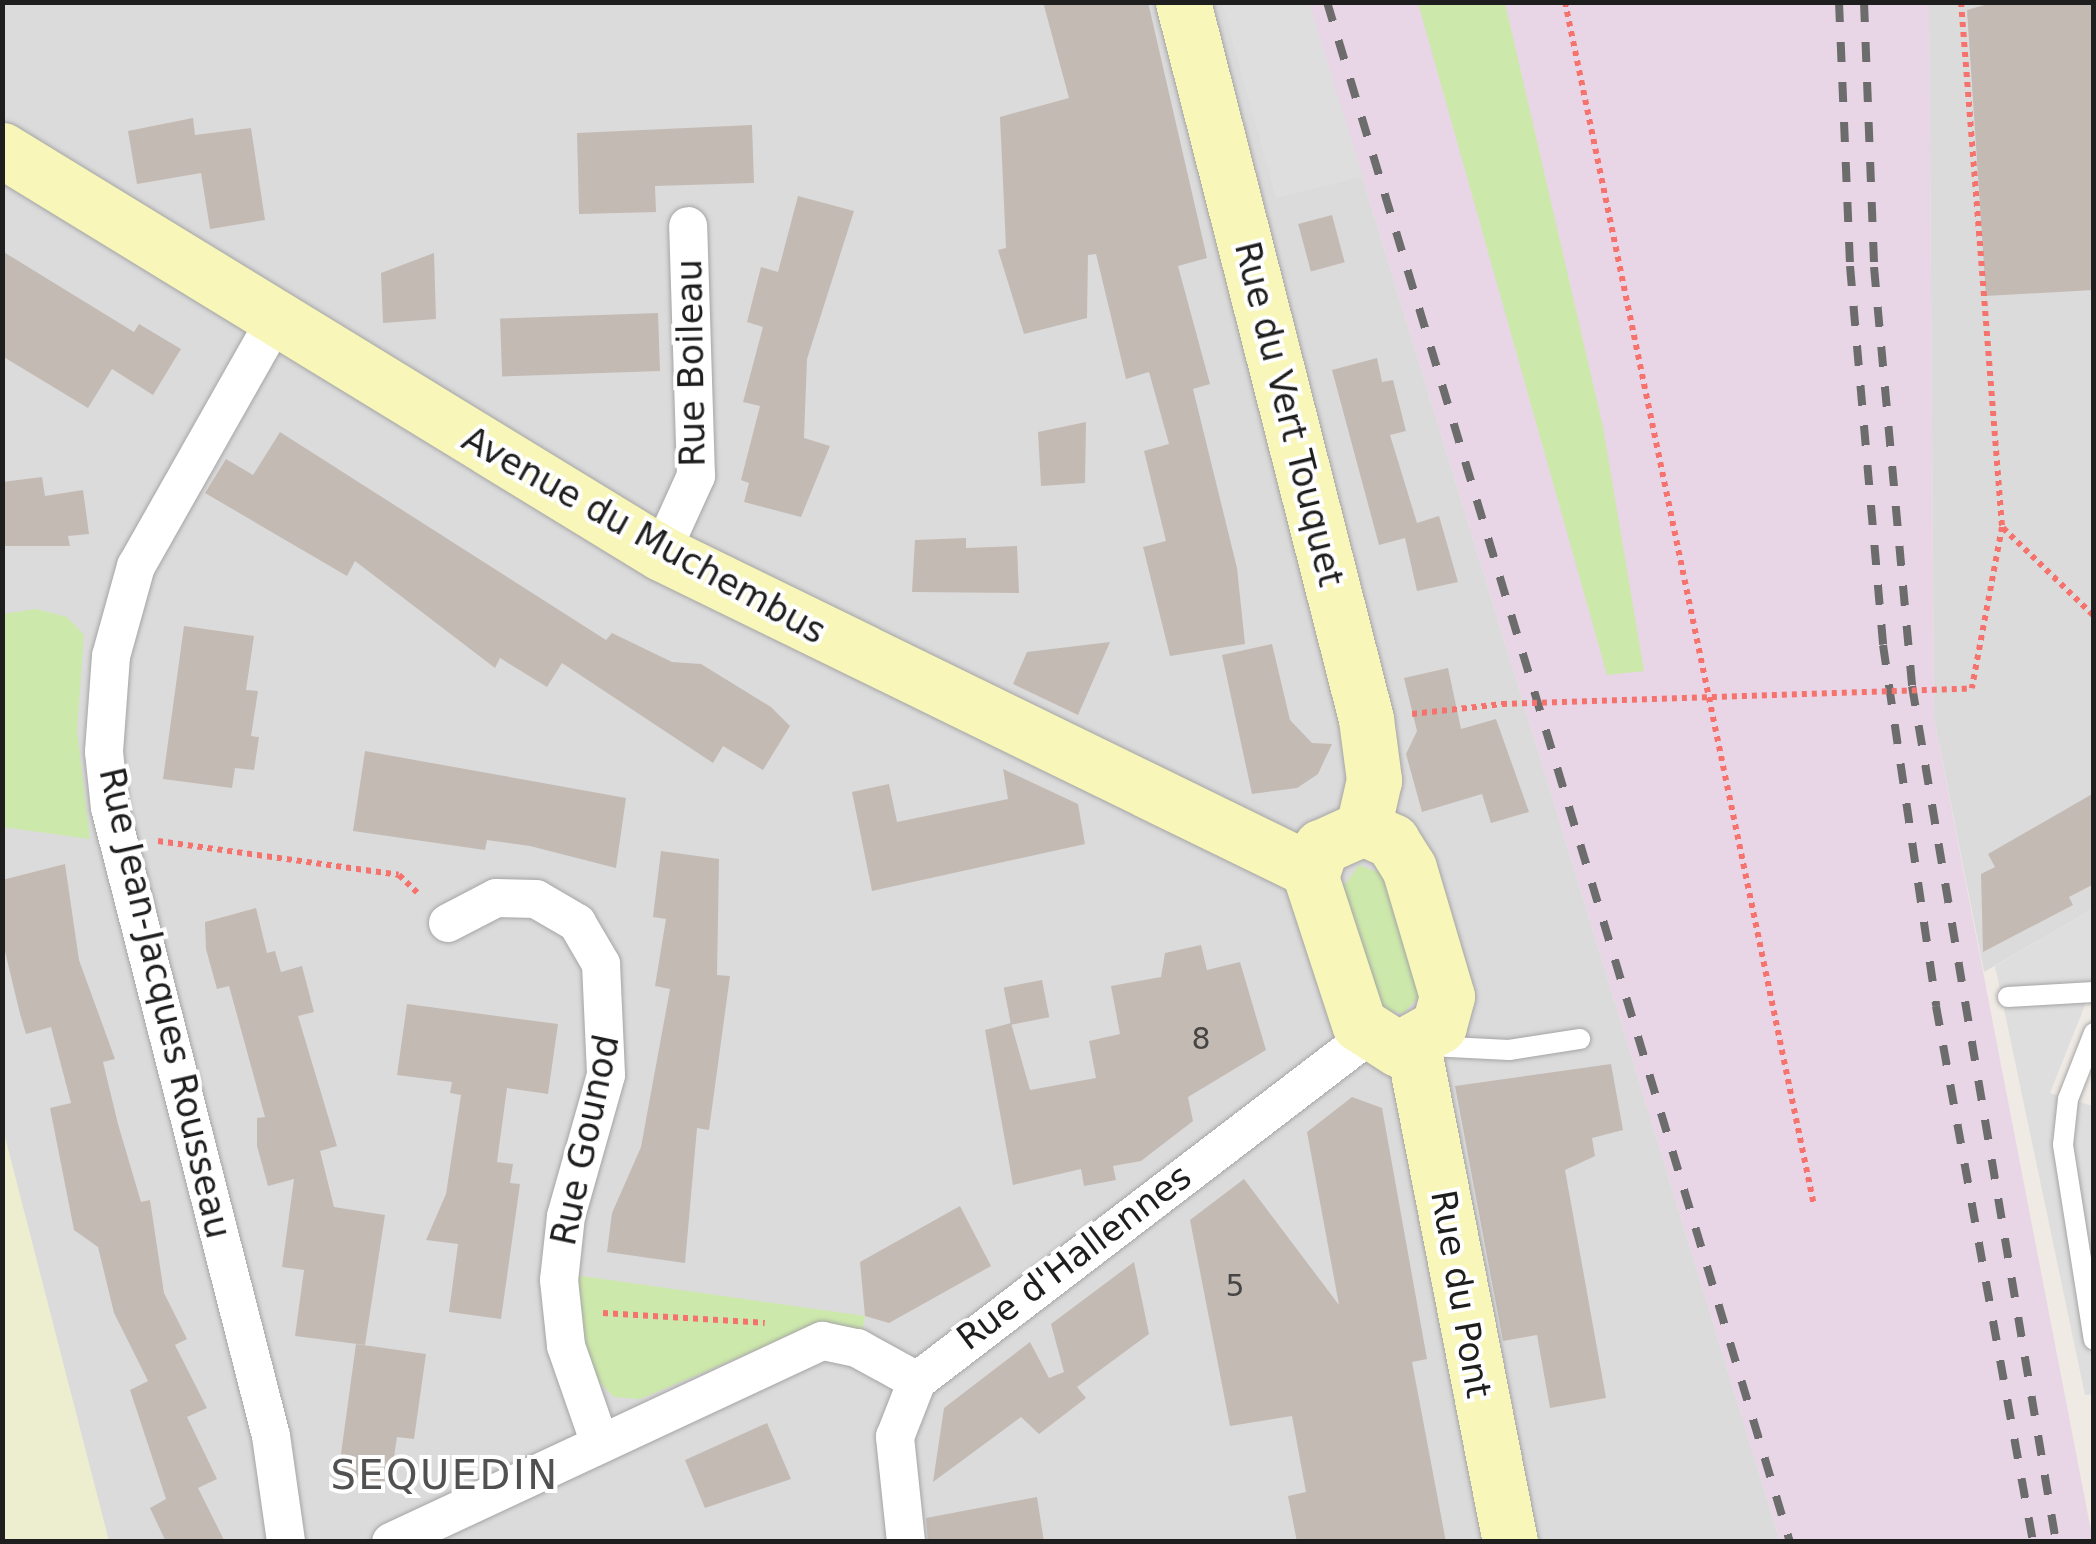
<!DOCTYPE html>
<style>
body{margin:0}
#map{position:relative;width:2096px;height:1544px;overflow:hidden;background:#efeae4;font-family:"DejaVu Sans",sans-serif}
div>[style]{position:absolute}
.residential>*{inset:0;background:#dcdbdb}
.industrial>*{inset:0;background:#e8d6e6}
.farmland>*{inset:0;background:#ededd0}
.grass>*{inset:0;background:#cde8ab}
.parking>*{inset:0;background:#dedede}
.building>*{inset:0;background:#c3bab4;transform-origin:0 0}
.path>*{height:6px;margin-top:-3px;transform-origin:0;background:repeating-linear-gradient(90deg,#f6726d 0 5px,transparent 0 10px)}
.roads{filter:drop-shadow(0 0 2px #a5a5a5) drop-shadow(0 0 2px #a5a5a5)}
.lane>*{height:20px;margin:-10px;padding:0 10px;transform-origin:10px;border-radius:10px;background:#fff}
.street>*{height:38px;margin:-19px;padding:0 19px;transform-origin:19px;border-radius:19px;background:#fff}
.secondary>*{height:55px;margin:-27.5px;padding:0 27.5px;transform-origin:27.5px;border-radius:27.5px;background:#f8f7b9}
.rail>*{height:8px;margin-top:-4px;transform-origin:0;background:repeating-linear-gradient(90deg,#6c6c6c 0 20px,transparent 0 40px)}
.path-bridge>*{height:6px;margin-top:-3px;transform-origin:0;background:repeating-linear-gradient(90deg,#f6726d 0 5px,transparent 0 10px)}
span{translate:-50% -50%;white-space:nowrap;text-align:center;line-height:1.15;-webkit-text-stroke:8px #fff;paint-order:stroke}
.number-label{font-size:30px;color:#474544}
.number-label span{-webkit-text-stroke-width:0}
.street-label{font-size:35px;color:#1e1e1e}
.quarter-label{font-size:40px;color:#515151;letter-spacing:2.5px}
.frame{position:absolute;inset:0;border:5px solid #1e1e1e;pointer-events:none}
</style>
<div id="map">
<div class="residential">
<div style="clip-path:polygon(3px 3px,1309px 3px,1780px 1541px,3px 1542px)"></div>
<div style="clip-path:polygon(1929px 3px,2093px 3px,2093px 909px,1984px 972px,1934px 718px)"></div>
</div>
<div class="industrial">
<div style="clip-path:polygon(1309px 3px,1929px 3px,1934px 718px,2093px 1541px,1780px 1541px)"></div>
</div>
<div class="farmland">
<div style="clip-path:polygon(3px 1129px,109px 1541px,3px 1541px)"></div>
</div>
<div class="grass">
<div style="clip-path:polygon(1418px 3px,1505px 3px,1603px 427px,1644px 671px,1607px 675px)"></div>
<div style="clip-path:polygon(36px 609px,67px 617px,84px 635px,77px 730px,90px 839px,3px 827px,3px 614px)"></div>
<div style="clip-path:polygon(1359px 865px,1388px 876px,1420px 995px,1404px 1013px,1381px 1010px,1339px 893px)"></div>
<div style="clip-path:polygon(574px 1275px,865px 1316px,862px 1332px,812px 1327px,640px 1399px,614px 1397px,583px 1366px)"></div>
</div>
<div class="parking">
<div style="clip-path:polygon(1222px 3px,1309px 3px,1363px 177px,1276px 198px)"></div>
<div style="clip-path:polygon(2093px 909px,2093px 985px,2050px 1093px,2093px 1106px,2093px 1394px,2085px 1395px,1995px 966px)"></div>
</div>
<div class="building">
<div style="clip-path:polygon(1043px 2px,1148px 2px,1207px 258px,1178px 266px,1210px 384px,1193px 389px,1237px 568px,1245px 644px,1170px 656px,1143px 547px,1166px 541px,1144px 451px,1169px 444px,1149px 372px,1126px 379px,1096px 254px,1088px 255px,1087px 318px,1024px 334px,998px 250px,1006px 248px,1000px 117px,1069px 98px)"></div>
<div style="clip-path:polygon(1995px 2px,2094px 2px,2094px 290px,1986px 296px,1967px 10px)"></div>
<div style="clip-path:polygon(193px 118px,195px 135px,251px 128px,265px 220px,210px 229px,201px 173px,137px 184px,128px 131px)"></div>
<div style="clip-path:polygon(752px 125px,754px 183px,655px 186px,656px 212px,579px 214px,577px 133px)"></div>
<div style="clip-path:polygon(798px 196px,854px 211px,807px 359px,804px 438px,830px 446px,801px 517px,744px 502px,749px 483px,741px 480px,760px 406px,743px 402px,763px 327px,747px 322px,761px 267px,778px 272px)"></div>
<div style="left:1332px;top:215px;width:49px;height:35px;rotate:75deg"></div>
<div style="clip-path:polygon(2px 251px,134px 332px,139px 324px,181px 349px,153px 395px,112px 369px,88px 408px,2px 356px)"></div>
<div style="clip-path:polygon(434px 253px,436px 319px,383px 323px,381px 273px)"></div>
<div style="left:658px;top:313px;width:58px;height:158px;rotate:88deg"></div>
<div style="clip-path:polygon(1377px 358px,1382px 382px,1393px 380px,1406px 431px,1390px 435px,1417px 523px,1439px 516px,1458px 582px,1417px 591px,1405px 538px,1379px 545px,1332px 370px)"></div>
<div style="clip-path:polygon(1086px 422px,1085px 483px,1041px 486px,1038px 432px)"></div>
<div style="clip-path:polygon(280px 432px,606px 640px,612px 633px,672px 662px,701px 664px,771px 707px,790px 726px,763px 770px,723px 746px,713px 763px,562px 663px,547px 687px,500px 658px,495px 668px,355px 561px,347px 576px,205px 493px,226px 459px,253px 475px)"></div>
<div style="clip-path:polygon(42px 477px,45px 496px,83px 490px,89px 534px,68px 536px,70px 546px,2px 546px,2px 482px)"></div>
<div style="clip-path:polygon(966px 538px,966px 548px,1017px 546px,1019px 593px,912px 592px,915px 540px)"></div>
<div style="clip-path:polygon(184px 626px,254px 636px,246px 690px,258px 691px,251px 736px,259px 737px,254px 770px,235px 768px,232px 788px,163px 779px)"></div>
<div style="clip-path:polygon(1110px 642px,1078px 715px,1013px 684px,1027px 652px)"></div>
<div style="clip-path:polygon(1272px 644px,1290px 720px,1312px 743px,1332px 744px,1318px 774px,1297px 788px,1252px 794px,1222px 655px)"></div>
<div style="clip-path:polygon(1448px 668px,1461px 729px,1496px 719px,1529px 812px,1491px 823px,1482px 794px,1422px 812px,1406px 754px,1417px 731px,1404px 678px)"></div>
<div style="clip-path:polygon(365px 751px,626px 798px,616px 868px,530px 846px,487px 840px,485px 850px,353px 831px)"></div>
<div style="clip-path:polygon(1003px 769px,1078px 804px,1085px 844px,872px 891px,852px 792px,889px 784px,897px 822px,1008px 799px)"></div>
<div style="clip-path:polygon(2094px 793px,2094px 884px,2069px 897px,2073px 905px,1983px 952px,1981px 874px,1995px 867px,1988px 854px)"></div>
<div style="clip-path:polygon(661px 851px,719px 859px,717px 975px,730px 976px,709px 1130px,697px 1128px,685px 1263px,607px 1252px,612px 1213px,641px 1147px,670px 989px,655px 986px,666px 919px,653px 917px)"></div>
<div style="clip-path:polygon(65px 864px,79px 960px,115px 1059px,103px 1062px,118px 1124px,141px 1202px,150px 1200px,164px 1293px,187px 1339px,175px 1345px,207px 1408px,187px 1417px,217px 1479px,198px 1488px,225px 1542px,166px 1542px,150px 1508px,166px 1499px,130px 1390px,148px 1381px,114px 1313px,98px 1247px,74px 1230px,50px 1108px,71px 1103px,51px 1027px,26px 1034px,20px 1014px,2px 939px,2px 880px)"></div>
<div style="clip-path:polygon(256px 908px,267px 953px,275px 951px,281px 972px,302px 966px,314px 1012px,298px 1016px,337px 1146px,320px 1151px,334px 1207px,385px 1215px,365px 1345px,295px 1336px,304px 1270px,282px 1267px,294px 1179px,268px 1186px,257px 1146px,257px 1118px,265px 1117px,229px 986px,217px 989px,206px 949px,205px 922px)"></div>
<div style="clip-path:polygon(1201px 945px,1207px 970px,1240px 962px,1266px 1050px,1188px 1097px,1193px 1121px,1141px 1161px,1113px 1166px,1116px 1180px,1084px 1186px,1081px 1169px,1013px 1185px,985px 1030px,1011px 1023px,1030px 1090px,1096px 1078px,1089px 1041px,1120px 1034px,1111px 986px,1161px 977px,1165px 953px)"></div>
<div style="left:1042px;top:980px;width:38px;height:39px;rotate:79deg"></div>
<div style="clip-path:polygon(407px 1004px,558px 1024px,548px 1094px,507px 1088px,497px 1162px,513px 1164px,510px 1183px,520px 1184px,501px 1319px,449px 1312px,458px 1244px,426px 1240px,446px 1194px,461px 1095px,450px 1093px,452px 1082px,397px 1075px)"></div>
<div style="clip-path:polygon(1611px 1064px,1623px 1130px,1592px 1138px,1595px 1156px,1565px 1170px,1606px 1398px,1550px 1408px,1537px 1335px,1503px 1341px,1455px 1086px)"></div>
<div style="clip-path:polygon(1352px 1097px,1382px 1108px,1427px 1359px,1412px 1362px,1446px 1542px,1297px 1542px,1288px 1496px,1306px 1492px,1292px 1416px,1230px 1426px,1190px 1220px,1244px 1179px,1339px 1305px,1307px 1132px)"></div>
<div style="clip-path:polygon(960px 1206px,991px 1266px,889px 1323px,865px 1316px,860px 1262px)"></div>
<div style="clip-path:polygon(1134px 1262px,1149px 1334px,1077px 1387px,1086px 1398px,1039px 1434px,1021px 1417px,933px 1482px,944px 1408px,1030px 1342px,1049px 1378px,1064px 1372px,1051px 1324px)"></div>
<div style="clip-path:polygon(356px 1344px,426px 1354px,414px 1439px,397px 1437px,390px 1483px,338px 1476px)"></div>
<div style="clip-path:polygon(767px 1423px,791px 1479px,705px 1508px,685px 1460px)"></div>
<div style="clip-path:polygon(1037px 1497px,1044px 1542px,928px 1542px,926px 1518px)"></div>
</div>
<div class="path">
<div style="left:1565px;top:2px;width:1228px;rotate:78.31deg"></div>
<div style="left:1961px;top:2px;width:527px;rotate:85.53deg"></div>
<div style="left:2002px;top:527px;width:164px;rotate:100.6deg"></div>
<div style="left:2003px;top:528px;width:127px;rotate:44deg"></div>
<div style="left:1412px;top:714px;width:91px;rotate:-6.3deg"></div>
<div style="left:158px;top:841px;width:243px;rotate:8deg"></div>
<div style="left:399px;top:875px;width:29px;rotate:44deg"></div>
<div style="left:603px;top:1313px;width:162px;rotate:3.5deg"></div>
</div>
<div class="roads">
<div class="lane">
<div style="left:2008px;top:997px;width:86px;rotate:-3.3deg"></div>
<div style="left:2094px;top:1033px;width:71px;rotate:111.5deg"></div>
<div style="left:2068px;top:1099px;width:46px;rotate:96.2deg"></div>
<div style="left:2063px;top:1145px;width:197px;rotate:81deg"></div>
<div style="left:1430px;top:1046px;width:79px;rotate:2.9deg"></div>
<div style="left:1509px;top:1050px;width:72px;rotate:-8.8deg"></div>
</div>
<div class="street">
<div style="left:276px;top:319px;width:284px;rotate:119.5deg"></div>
<div style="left:136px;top:566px;width:93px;rotate:105.5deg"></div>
<div style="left:111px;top:656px;width:96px;rotate:94.2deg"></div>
<div style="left:104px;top:752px;width:56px;rotate:83.9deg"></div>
<div style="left:110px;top:808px;width:648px;rotate:75.62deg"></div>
<div style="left:271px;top:1436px;width:107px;rotate:81.9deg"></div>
<div style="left:661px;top:553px;width:85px;rotate:-65.6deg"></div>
<div style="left:696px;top:476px;width:250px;rotate:-91.8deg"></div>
<div style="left:448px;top:923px;width:54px;rotate:-27.5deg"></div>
<div style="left:496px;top:898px;width:40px;rotate:1.4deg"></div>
<div style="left:536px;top:899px;width:48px;rotate:30.3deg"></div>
<div style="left:577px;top:923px;width:48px;rotate:59.7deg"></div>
<div style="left:601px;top:964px;width:111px;rotate:87.4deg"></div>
<div style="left:606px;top:1075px;width:147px;rotate:105.8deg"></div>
<div style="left:566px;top:1216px;width:64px;rotate:96.2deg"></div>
<div style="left:559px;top:1280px;width:66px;rotate:83.9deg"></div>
<div style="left:566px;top:1346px;width:101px;rotate:70.8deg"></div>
<div style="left:391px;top:1542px;width:476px;rotate:-25deg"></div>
<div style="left:823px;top:1341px;width:35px;rotate:12deg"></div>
<div style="left:857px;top:1348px;width:68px;rotate:28.8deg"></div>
<div style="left:906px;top:1542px;width:106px;rotate:-96deg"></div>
<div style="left:895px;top:1437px;width:60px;rotate:-68.6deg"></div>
<div style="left:917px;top:1381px;width:568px;rotate:-37.41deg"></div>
</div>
<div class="secondary">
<div style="left:1183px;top:2px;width:740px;rotate:75.68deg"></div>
<div style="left:1366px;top:719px;width:62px;rotate:82.5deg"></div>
<div style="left:1374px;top:780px;width:49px;rotate:102.9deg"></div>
<div style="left:2px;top:150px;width:772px;rotate:31.45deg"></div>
<div style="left:661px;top:553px;width:725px;rotate:26.03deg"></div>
<div style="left:1363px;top:828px;width:32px;rotate:24deg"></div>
<div style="left:1392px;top:841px;width:32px;rotate:58deg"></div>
<div style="left:1409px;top:868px;width:134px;rotate:73.5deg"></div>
<div style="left:1447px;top:996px;width:31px;rotate:105deg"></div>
<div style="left:1439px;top:1026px;width:47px;rotate:150.7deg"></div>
<div style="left:1398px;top:1049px;width:46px;rotate:-147.3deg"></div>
<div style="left:1359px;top:1024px;width:155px;rotate:-108.1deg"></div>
<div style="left:1311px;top:877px;width:32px;rotate:-72deg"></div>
<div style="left:1321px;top:847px;width:46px;rotate:-24.3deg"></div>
<div style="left:1413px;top:1046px;width:505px;rotate:78.93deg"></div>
</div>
</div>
<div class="rail">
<div style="left:1327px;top:2px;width:1608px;rotate:73.27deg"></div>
<div style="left:1839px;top:2px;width:264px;rotate:87.6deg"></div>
<div style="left:1850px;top:266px;width:380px;rotate:85deg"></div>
<div style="left:1883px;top:645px;width:365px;rotate:81.6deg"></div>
<div style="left:1936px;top:1006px;width:545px;rotate:79.74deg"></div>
<div style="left:1864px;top:2px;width:265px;rotate:87.8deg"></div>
<div style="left:1874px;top:267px;width:421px;rotate:84.8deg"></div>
<div style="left:1912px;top:686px;width:868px;rotate:80.45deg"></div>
</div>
<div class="path-bridge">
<div style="left:1502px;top:704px;width:470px;rotate:-1.9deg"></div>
</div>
<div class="number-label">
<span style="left:1201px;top:1039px">8</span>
<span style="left:1235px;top:1286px">5</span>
</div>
<div class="street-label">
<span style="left:691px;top:363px;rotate:-91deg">Rue Boileau</span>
<span style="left:1289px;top:414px;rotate:76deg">Rue du Vert Touquet</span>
<span style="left:644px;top:535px;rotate:29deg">Avenue du Muchembus</span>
<span style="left:165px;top:1003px;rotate:77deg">Rue Jean-Jacques Rousseau</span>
<span style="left:585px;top:1140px;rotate:-78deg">Rue Gounod</span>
<span style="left:1074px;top:1257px;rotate:-37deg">Rue d'Hallennes</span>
<span style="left:1461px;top:1294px;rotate:80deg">Rue du Pont</span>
</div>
<div class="quarter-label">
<span style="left:445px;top:1475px">SEQUEDIN</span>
</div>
<div class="frame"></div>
</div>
